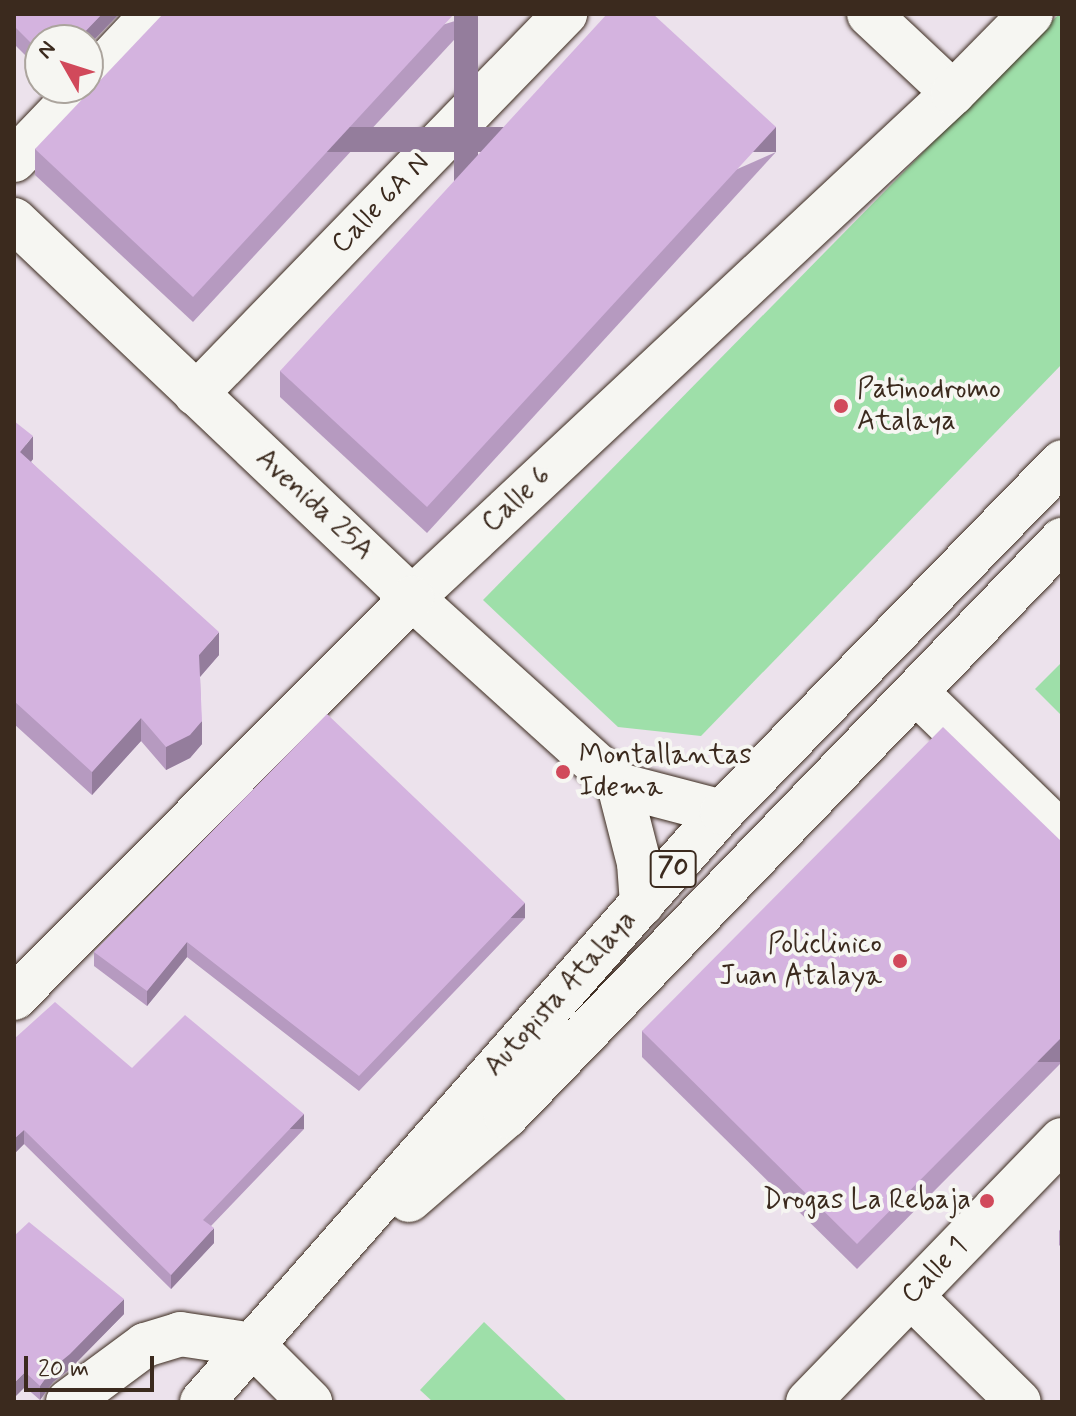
<!DOCTYPE html>
<style>
body{margin:0}
#map{position:relative;width:1076px;height:1416px;overflow:hidden;background:#ece2ec;font-family:Mynerve,sans-serif}
div>[style]{position:absolute}
.green>*{inset:0;background:#9edfa9}
.roads{filter:drop-shadow(0 0 2px #3b2a1e) drop-shadow(0 0 2px #3b2a1e)}
.street>*{height:44px;margin:-22px;padding:0 22px;transform-origin:22px;border-radius:22px;background:#f6f6f2}
.secondary>*{height:44px;margin:-22px;padding:0 22px;transform-origin:22px;border-radius:22px;background:#f6f6f2}
.primary>*{height:44px;margin:-22px;padding:0 22px;transform-origin:22px;border-radius:22px;background:#f6f6f2}
.wall>*{inset:0;background:#b69ac0}
.shaded-wall>*{inset:0;background:#947d9c;transform-origin:0 0}
.building>*{inset:0;background:#d4b3df}
.dots>*{width:22px;height:22px;translate:-50% -50%;box-sizing:border-box;border:4px solid #f6f6f2;border-radius:50%}
span{translate:-50% -50%;white-space:nowrap;text-align:center;line-height:1.15;-webkit-text-stroke:8px #f6f6f2;paint-order:stroke}
.shield-label span{padding:2px 6px;background:#f6f6f2;border:2px solid;border-radius:6px;-webkit-text-stroke-width:0}
.shield-label{font-size:26px;color:#3b2a1e;font-weight:700}
.street-label{font-size:28px;color:#3b2a1e}
.poi-label{font-size:28px;color:#3b2a1e}
.left{translate:0 -50%;text-align:left}
.right{translate:-100% -50%;text-align:right}
.frame{position:absolute;inset:0;border:16px solid #3b2a1e;pointer-events:none}
.north{position:absolute;left:24px;top:24px;width:80px;height:80px;box-sizing:border-box;background:#f6f6f2;border:2px solid #aba49d;border-radius:50%;rotate:309deg;font-size:22px;font-weight:700;line-height:32px;text-align:center;color:#3b2a1e}
.north::after{content:'';display:block;margin:auto;width:28px;height:36px;background:#d1495b;clip-path:polygon(50% 0,100% 100%,50% 72%,0 100%)}
.scale{position:absolute;left:24px;top:1356px;width:130px;height:36px;box-sizing:border-box;border:4px solid #3b2a1e;border-top:0;padding-left:10px;font-size:24px;line-height:28px;white-space:nowrap;color:#3b2a1e;-webkit-text-stroke:6px #f6f6f2;paint-order:stroke}
</style>
<div id="map">
<div class="green">
<div style="clip-path:polygon(1059px 14px,1062px 14px,1062px 364px,701px 736px,618px 727px,483px 600px)"></div>
<div style="clip-path:polygon(1062px 662px,1062px 716px,1035px 689px)"></div>
<div style="clip-path:polygon(484px 1322px,568px 1402px,433px 1402px,420px 1390px)"></div>
</div>
<div class="roads">
<div class="street">
<div style="left:869px;top:14px;width:115px;rotate:43.2deg"></div>
<div style="left:88px;top:83px;width:95px;rotate:-46.7deg"></div>
<div style="left:14px;top:160px;width:100px;rotate:-46.2deg"></div>
<div style="left:196px;top:394px;width:530px;rotate:-45.84deg"></div>
<div style="left:412px;top:598px;width:740px;rotate:-43.03deg"></div>
<div style="left:953px;top:93px;width:111px;rotate:-45.4deg"></div>
<div style="left:916px;top:692px;width:204px;rotate:44.2deg"></div>
<div style="left:911px;top:1296px;width:151px;rotate:44.5deg"></div>
<div style="left:68px;top:1402px;width:96px;rotate:-36.5deg"></div>
<div style="left:145px;top:1345px;width:37px;rotate:-17deg"></div>
<div style="left:180px;top:1334px;width:74px;rotate:8.6deg"></div>
<div style="left:253px;top:1345px;width:81px;rotate:45deg"></div>
</div>
<div class="secondary">
<div style="left:14px;top:220px;width:549px;rotate:43.52deg"></div>
<div style="left:412px;top:598px;width:279px;rotate:42.1deg"></div>
<div style="left:619px;top:785px;width:106px;rotate:14.7deg"></div>
<div style="left:619px;top:785px;width:81px;rotate:75.6deg"></div>
<div style="left:639px;top:863px;width:41px;rotate:85.8deg"></div>
<div style="left:14px;top:998px;width:564px;rotate:-45.14deg"></div>
<div style="left:808px;top:1402px;width:365px;rotate:-45.9deg"></div>
</div>
<div class="primary">
<div style="left:409px;top:1200px;width:128px;rotate:-40.9deg"></div>
<div style="left:506px;top:1116px;width:801px;rotate:-46.01deg"></div>
<div style="left:202px;top:1402px;width:786px;rotate:-48.61deg"></div>
<div style="left:722px;top:812px;width:488px;rotate:-45.8deg"></div>
</div>
</div>
<div class="wall">
<div style="clip-path:polygon(14px 14px,119px 14px,88px 46px,40px 40px,40px 70px,14px 44px)"></div>
<div style="clip-path:polygon(478px 14px,193px 322px,35px 175px,35px 149px)"></div>
<div style="clip-path:polygon(776px 152px,427px 533px,280px 397px,280px 371px)"></div>
<div style="clip-path:polygon(14px 421px,33px 459px,31px 462px,219px 655px,200px 677px,202px 744px,190px 758px,166px 770px,141px 741px,92px 795px,14px 724px)"></div>
<div style="clip-path:polygon(1062px 842px,1062px 1062px,857px 1269px,642px 1057px,642px 1031px)"></div>
<div style="clip-path:polygon(525px 903px,525px 918px,359px 1091px,187px 957px,147px 1006px,94px 966px,94px 952px)"></div>
<div style="clip-path:polygon(14px 1039px,132px 1068px,304px 1129px,211px 1226px,214px 1243px,171px 1289px,24px 1144px,14px 1154px)"></div>
<div style="clip-path:polygon(1062px 1227px,1062px 1248px,1059px 1245px,1059px 1231px)"></div>
<div style="clip-path:polygon(14px 1236px,124px 1314px,70px 1369px,53px 1382px,40px 1400px,25px 1387px)"></div>
</div>
<div class="shaded-wall">
<div style="clip-path:polygon(102px 14px,119px 14px,88px 46px,88px 40px,77px 40px)"></div>
<div style="left:454px;top:14px;width:24px;height:385px"></div>
<div style="left:776px;top:127px;width:25px;height:516px;rotate:90deg"></div>
<div style="clip-path:polygon(33px 436px,33px 459px,20px 475px,20px 452px)"></div>
<div style="clip-path:polygon(219px 632px,219px 655px,199px 678px,199px 655px)"></div>
<div style="clip-path:polygon(141px 718px,141px 741px,92px 795px,92px 772px)"></div>
<div style="clip-path:polygon(202px 721px,202px 744px,190px 758px,166px 770px,166px 747px)"></div>
<div style="left:525px;top:903px;width:15px;height:240px;rotate:90deg"></div>
<div style="clip-path:polygon(187px 942px,187px 957px,147px 1006px,147px 991px)"></div>
<div style="left:1062px;top:1037px;width:25px;height:291px;rotate:90deg"></div>
<div style="left:304px;top:1114px;width:15px;height:146px;rotate:90deg"></div>
<div style="clip-path:polygon(24px 1130px,24px 1144px,14px 1154px,14px 1139px)"></div>
<div style="clip-path:polygon(214px 1228px,214px 1243px,171px 1289px,171px 1275px)"></div>
<div style="clip-path:polygon(124px 1299px,124px 1314px,70px 1369px,53px 1382px,40px 1400px,40px 1386px,53px 1368px)"></div>
<div style="clip-path:polygon(25px 1372px,25px 1387px,14px 1398px,14px 1383px)"></div>
</div>
<div class="building">
<div style="clip-path:polygon(14px 14px,102px 14px,77px 40px,40px 40px,40px 52px,14px 26px)"></div>
<div style="clip-path:polygon(163px 14px,454px 14px,193px 297px,35px 149px)"></div>
<div style="clip-path:polygon(607px 14px,653px 14px,776px 127px,427px 507px,280px 371px)"></div>
<div style="clip-path:polygon(14px 421px,33px 436px,20px 452px,219px 632px,199px 655px,202px 721px,190px 735px,166px 747px,141px 718px,92px 772px,14px 701px)"></div>
<div style="clip-path:polygon(327px 714px,525px 903px,359px 1076px,187px 942px,147px 991px,94px 952px)"></div>
<div style="clip-path:polygon(943px 727px,1062px 842px,1062px 1037px,857px 1244px,642px 1031px)"></div>
<div style="clip-path:polygon(55px 1002px,132px 1068px,185px 1015px,304px 1114px,203px 1220px,214px 1228px,171px 1275px,24px 1130px,14px 1139px,14px 1039px)"></div>
<div style="clip-path:polygon(29px 1222px,124px 1299px,70px 1354px,53px 1368px,40px 1386px,25px 1372px,14px 1383px,14px 1236px)"></div>
</div>
<div class="dots">
<div style="left:841px;top:406px;background:#d1495b"></div>
<div style="left:563px;top:772px;background:#d1495b"></div>
<div style="left:900px;top:961px;background:#d1495b"></div>
<div style="left:987px;top:1201px;background:#d1495b"></div>
</div>
<div class="shield-label">
<span style="left:673px;top:869px">70</span>
</div>
<div class="street-label">
<span style="left:381px;top:204px;rotate:-46deg">Calle 6A N</span>
<span style="left:517px;top:500px;rotate:-43deg">Calle 6</span>
<span style="left:314px;top:505px;rotate:43deg">Avenida 25A</span>
<span style="left:561px;top:994px;rotate:-48deg">Autopista Atalaya</span>
<span style="left:935px;top:1271px;rotate:-46deg">Calle 1</span>
</div>
<div class="poi-label">
<span class="left" style="left:857px;top:406px">Patinodromo<br>Atalaya</span>
<span class="left" style="left:579px;top:772px">Montallantas<br>Idema</span>
<span class="right" style="left:882px;top:961px">Policlinico<br>Juan Atalaya</span>
<span class="right" style="left:971px;top:1201px">Drogas La Rebaja</span>
</div>
<div class="frame"></div>
<div class="north">N</div>
<div class="scale">20 m</div>
</div>
